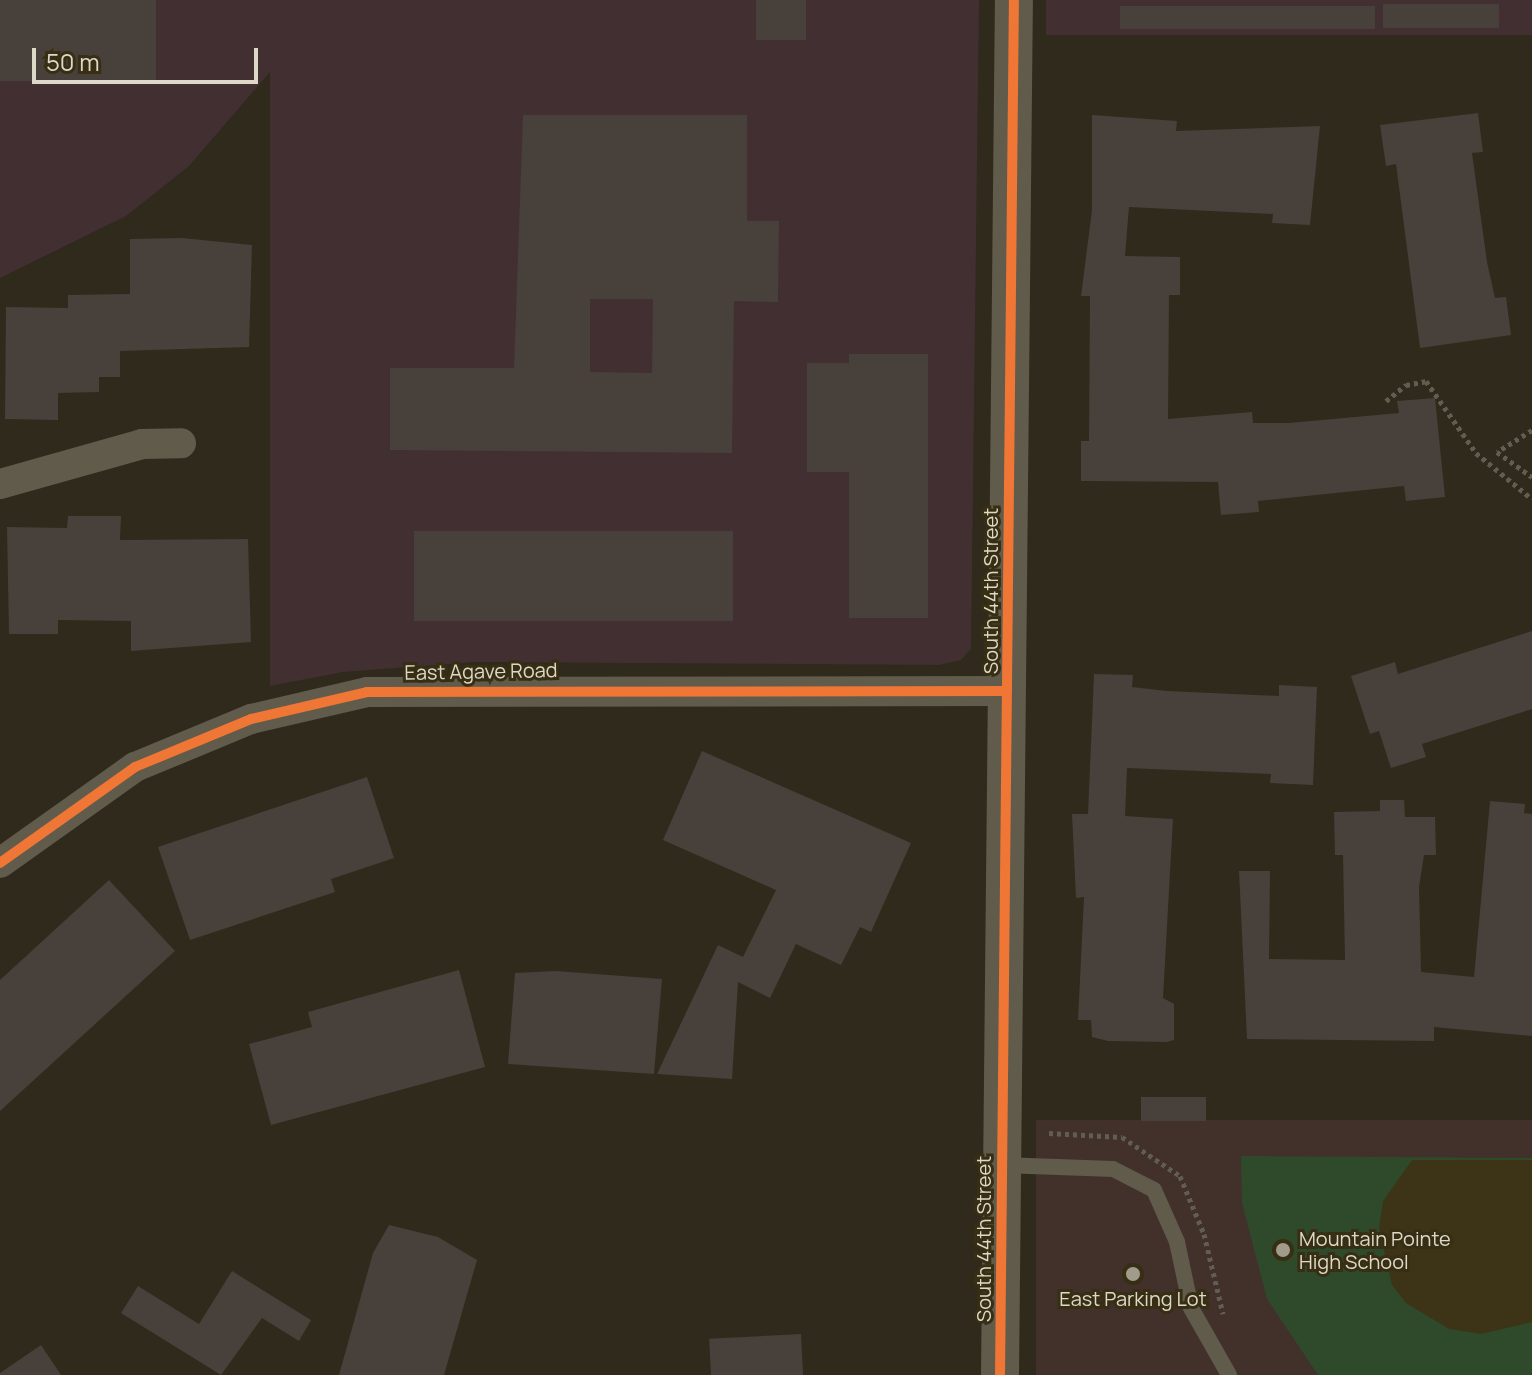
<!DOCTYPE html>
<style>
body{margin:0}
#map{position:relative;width:1532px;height:1375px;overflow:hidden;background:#2f2a1b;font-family:Manrope,sans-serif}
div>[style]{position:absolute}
.commercial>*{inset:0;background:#412f32;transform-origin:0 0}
.education>*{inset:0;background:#42302b;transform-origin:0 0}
.green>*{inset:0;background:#2f4a2b}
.sand>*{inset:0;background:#3d3417}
.building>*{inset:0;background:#48403b;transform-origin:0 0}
.path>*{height:5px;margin-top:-2.5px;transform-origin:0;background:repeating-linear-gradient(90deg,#625d51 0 4px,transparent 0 8px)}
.service>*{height:16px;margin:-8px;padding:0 8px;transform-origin:8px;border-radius:8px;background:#615b4c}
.minor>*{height:30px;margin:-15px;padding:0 15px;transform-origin:15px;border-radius:15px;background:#615b4c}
.tertiary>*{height:38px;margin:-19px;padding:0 19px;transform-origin:19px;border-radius:19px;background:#615b4c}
.cycleway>*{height:10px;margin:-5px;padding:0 5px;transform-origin:5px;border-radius:5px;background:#f07635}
.dots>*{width:22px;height:22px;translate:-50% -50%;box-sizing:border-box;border:4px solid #372e13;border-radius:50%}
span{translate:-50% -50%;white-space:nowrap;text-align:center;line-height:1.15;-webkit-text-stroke:6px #372e13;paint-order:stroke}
.street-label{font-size:20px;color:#ddd8c8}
.poi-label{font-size:20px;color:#ddd8c8}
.left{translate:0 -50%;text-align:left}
.scale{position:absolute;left:32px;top:48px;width:226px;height:36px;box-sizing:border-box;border:4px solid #ddd8c8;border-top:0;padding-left:10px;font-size:24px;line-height:28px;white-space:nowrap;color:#ddd8c8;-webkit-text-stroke:6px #372e13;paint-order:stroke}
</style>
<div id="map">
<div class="commercial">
<div style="clip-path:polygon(0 0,979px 0,971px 649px,961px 660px,939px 665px,475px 662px,343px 672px,270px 686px,270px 72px,189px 166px,126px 216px,0 278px)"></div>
<div style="left:1046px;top:0;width:486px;height:35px"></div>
</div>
<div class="education">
<div style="left:1532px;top:1120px;width:255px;height:496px;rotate:90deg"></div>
</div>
<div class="green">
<div style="clip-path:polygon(1241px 1156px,1532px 1158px,1532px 1375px,1318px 1375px,1267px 1299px,1242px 1203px)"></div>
</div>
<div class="sand">
<div style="clip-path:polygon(1412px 1160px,1532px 1160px,1532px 1322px,1481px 1334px,1449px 1329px,1406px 1303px,1392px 1285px,1379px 1228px,1383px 1201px)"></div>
</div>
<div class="building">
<div style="left:0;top:0;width:156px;height:81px"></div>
<div style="left:756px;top:0;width:50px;height:40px"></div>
<div style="left:1499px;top:4px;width:24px;height:116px;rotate:90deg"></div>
<div style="left:1375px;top:6px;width:23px;height:255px;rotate:90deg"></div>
<div style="clip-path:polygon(1478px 113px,1483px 152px,1472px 153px,1487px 262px,1495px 298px,1506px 297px,1511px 335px,1420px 348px,1396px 164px,1386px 166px,1380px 125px)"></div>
<div style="clip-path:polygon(evenodd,523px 115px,747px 115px,747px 221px,779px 221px,778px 302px,734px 301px,732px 453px,390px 450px,390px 368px,514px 368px,523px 115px,590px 299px,653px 299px,652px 373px,590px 372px,590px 299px)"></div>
<div style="clip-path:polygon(1092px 115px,1177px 121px,1176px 131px,1320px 126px,1310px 225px,1272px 223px,1273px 214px,1129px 207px,1125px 256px,1180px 257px,1180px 295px,1169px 295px,1168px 419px,1252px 412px,1253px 423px,1289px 423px,1399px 413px,1397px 401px,1435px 398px,1445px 497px,1406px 501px,1404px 486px,1258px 501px,1259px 512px,1221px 515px,1218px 482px,1081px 481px,1081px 441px,1089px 441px,1090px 296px,1081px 296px,1092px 210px)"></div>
<div style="clip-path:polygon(182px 238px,252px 245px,249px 347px,120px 351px,120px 377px,99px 377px,99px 392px,58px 393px,58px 420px,5px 419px,6px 307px,68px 308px,68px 295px,130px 294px,130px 239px)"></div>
<div style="clip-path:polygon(849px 354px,928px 354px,928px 618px,849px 618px,849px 472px,807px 472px,807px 363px,849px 363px)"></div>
<div style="clip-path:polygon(68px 516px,121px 516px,120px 540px,248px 539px,251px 642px,131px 651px,131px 621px,58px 620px,58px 634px,9px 634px,7px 527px,67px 528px)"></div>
<div style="left:414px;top:531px;width:319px;height:90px"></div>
<div style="clip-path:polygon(1532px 631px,1532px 709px,1422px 744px,1426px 757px,1391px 768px,1379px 731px,1370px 734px,1351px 676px,1395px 662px,1398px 674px)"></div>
<div style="clip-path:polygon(1094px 674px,1133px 675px,1132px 687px,1167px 691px,1279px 696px,1279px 685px,1317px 687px,1313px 785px,1270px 783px,1271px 774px,1127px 768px,1125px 816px,1173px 819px,1163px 998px,1174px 1004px,1174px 1040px,1167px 1042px,1108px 1041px,1092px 1037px,1091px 1020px,1078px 1020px,1084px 897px,1076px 898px,1072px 814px,1088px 814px)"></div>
<div style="clip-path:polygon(702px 751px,911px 843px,871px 932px,860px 927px,841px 965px,796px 944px,770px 998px,738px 982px,732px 1079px,657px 1074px,718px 945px,743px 957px,776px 890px,663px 840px)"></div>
<div style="clip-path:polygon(367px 777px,394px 858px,331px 879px,335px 892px,190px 940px,158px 847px)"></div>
<div style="clip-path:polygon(1380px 800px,1404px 800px,1405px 817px,1435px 817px,1436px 855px,1424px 855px,1419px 887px,1421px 972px,1474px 977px,1490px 801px,1525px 804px,1524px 813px,1532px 814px,1532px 1036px,1434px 1027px,1434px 1041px,1247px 1039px,1239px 871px,1270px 871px,1269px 959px,1345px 960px,1343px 855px,1335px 855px,1334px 812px,1380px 811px)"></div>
<div style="clip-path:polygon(109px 880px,175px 951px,0 1111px,0 980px)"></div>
<div style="clip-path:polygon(459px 970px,485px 1067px,271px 1125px,249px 1044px,312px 1027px,308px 1012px)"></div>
<div style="clip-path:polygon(556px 971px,662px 979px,654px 1074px,508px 1064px,515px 973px)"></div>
<div style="left:1206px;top:1097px;width:24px;height:65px;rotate:90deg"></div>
<div style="clip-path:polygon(389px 1225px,438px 1237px,477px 1260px,444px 1375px,339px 1375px,373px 1253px)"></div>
<div style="clip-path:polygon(232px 1271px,311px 1320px,299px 1341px,262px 1318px,221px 1375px,121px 1313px,138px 1286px,199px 1324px)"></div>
<div style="left:801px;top:1334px;width:41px;height:92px;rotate:87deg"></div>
<div style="clip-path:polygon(41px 1345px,61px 1375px,0 1375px,0 1373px)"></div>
</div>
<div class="path">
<div style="left:1386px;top:401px;width:26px;rotate:-39deg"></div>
<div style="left:1406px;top:385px;width:20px;rotate:-11deg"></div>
<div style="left:1426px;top:381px;width:88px;rotate:55.2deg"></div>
<div style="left:1476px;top:453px;width:72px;rotate:39.4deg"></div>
<div style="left:1532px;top:430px;width:41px;rotate:147.8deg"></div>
<div style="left:1497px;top:452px;width:43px;rotate:35.5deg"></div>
<div style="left:1049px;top:1133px;width:73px;rotate:3.1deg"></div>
<div style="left:1122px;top:1137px;width:70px;rotate:33.9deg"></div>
<div style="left:1180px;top:1176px;width:63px;rotate:67.5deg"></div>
<div style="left:1204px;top:1234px;width:82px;rotate:76.6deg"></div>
</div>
<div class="service">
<div style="left:1000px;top:1165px;width:113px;rotate:2deg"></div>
<div style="left:1113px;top:1169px;width:46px;rotate:27.1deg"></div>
<div style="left:1154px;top:1190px;width:57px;rotate:66.1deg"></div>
<div style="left:1177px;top:1242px;width:67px;rotate:78deg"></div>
<div style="left:1191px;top:1308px;width:77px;rotate:60.4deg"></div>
</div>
<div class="minor">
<div style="left:0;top:484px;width:148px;rotate:-15.7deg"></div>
<div style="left:142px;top:444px;width:39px;rotate:-1deg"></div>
<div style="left:0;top:863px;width:166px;rotate:-35.4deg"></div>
<div style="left:135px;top:767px;width:126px;rotate:-22.5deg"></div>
<div style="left:251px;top:719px;width:119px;rotate:-13.1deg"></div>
<div style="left:367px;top:692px;width:640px;rotate:-0.09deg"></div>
</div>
<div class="tertiary">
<div style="left:1000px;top:1375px;width:1375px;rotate:-89.42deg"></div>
</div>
<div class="cycleway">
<div style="left:0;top:863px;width:166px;rotate:-35.4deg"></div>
<div style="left:135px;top:767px;width:126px;rotate:-22.5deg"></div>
<div style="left:251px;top:719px;width:119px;rotate:-13.1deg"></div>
<div style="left:367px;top:692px;width:640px;rotate:-0.09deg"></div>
<div style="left:1000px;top:1375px;width:1375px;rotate:-89.42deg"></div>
</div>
<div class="dots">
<div style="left:1283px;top:1250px;background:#a09b8b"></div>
<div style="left:1133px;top:1274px;background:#a09b8b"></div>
</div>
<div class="street-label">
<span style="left:990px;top:591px;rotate:-90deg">South 44th Street</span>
<span style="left:481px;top:671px;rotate:-1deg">East Agave Road</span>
<span style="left:983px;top:1239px;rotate:-90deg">South 44th Street</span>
</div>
<div class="poi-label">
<span class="left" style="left:1299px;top:1250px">Mountain Pointe<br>High School</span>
<span style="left:1133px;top:1298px">East Parking Lot</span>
</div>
<div class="scale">50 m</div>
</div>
